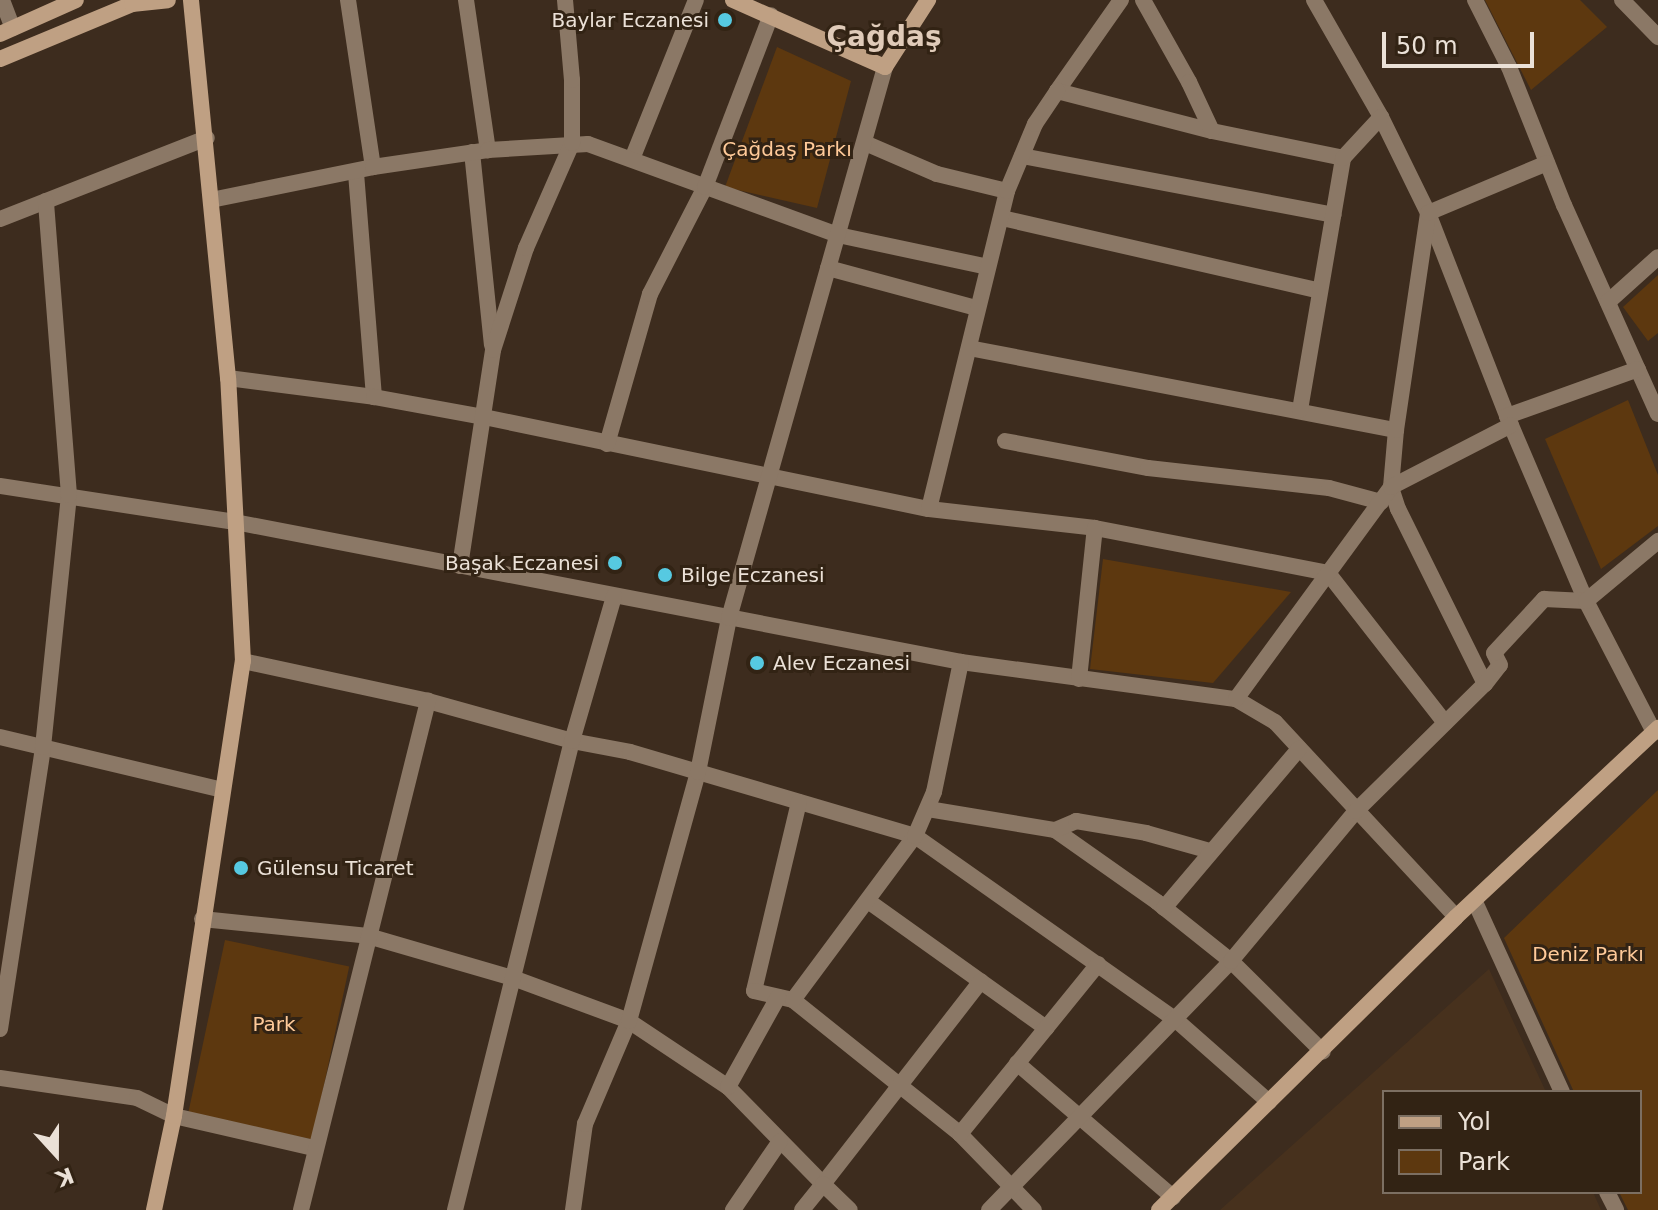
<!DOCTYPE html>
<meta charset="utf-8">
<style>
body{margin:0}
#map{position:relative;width:1658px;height:1210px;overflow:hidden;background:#3d2c1e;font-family:"DejaVu Sans",sans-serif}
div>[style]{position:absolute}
.built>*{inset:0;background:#47311d}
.green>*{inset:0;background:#5d380f;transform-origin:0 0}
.street>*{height:16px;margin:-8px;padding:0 8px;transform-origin:8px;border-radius:8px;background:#8b7866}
.secondary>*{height:16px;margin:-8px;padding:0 8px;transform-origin:8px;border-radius:8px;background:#bfa083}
.dots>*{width:22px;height:22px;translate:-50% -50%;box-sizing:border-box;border:4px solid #322314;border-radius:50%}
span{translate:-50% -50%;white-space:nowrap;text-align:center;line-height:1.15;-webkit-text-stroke:6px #322314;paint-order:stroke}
.poi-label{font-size:20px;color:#ebe1d7}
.right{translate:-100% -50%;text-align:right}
.left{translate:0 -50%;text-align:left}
.park-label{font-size:20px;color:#ffca99}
.district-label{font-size:28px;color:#e0cbb9;font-weight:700}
.legend{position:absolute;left:1382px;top:1090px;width:260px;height:104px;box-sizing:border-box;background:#322314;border:2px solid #7c6f62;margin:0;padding:10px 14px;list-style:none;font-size:24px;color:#ebe1d7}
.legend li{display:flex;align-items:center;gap:16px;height:40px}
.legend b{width:40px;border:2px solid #7c6f62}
.north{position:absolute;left:16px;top:1114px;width:80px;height:80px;-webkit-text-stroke:6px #322314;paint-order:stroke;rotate:159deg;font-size:22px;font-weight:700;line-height:32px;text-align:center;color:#ebe1d7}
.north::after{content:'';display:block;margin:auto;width:28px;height:36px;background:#ebe1d7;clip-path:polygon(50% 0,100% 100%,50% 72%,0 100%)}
.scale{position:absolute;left:1382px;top:32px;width:152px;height:36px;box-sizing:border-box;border:4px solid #ebe1d7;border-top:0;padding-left:10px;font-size:24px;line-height:28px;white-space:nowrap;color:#ebe1d7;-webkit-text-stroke:6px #322314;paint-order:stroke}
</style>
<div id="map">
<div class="built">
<div style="clip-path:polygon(1489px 969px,1546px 1092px,1384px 1092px,1384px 1192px,1593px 1192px,1601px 1210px,1220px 1210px)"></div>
</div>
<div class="green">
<div style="clip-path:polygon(1485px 0,1580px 0,1607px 27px,1531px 90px)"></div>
<div style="clip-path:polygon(777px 47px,851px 81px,817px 208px,725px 187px)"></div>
<div style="clip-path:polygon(1658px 275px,1658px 333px,1648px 341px,1623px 307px)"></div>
<div style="clip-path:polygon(1628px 400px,1658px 475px,1658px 526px,1601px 569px,1545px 439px)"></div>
<div style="clip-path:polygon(1103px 559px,1291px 592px,1213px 683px,1090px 669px)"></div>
<div style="clip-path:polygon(1658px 790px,1658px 1210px,1628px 1210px,1619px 1192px,1640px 1192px,1640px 1092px,1574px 1092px,1504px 938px)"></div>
<div style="left:225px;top:940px;width:127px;height:177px;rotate:12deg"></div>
</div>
<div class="street">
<div style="left:2px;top:0;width:30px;rotate:69deg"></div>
<div style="left:348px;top:0;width:169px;rotate:81.5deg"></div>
<div style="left:466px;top:0;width:152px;rotate:81.7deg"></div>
<div style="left:1121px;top:0;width:111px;rotate:125.1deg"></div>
<div style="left:1057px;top:91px;width:160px;rotate:14.5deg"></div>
<div style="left:1212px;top:131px;width:134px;rotate:11.6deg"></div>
<div style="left:1143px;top:0;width:94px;rotate:60.7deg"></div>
<div style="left:1189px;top:82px;width:54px;rotate:64.9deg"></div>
<div style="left:1314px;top:0;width:135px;rotate:60.2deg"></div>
<div style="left:1381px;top:117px;width:107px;rotate:63.9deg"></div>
<div style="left:1428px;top:213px;width:218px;rotate:68.7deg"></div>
<div style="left:1507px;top:416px;width:201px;rotate:66.9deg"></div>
<div style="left:1586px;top:601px;width:148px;rotate:62.6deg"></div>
<div style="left:1475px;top:0;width:75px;rotate:63.1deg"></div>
<div style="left:1509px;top:67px;width:149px;rotate:68.3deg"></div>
<div style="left:1564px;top:205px;width:229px;rotate:65.8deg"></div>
<div style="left:1622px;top:0;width:52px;rotate:45.8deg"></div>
<div style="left:865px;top:143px;width:78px;rotate:23.3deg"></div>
<div style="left:937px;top:174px;width:72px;rotate:13.7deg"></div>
<div style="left:472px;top:152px;width:194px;rotate:84.1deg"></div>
<div style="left:1022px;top:156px;width:317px;rotate:10.7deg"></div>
<div style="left:632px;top:159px;width:171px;rotate:-68.1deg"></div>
<div style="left:356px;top:173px;width:225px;rotate:85.4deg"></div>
<div style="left:211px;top:200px;width:165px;rotate:-11.5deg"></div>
<div style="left:373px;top:167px;width:116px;rotate:-8.4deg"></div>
<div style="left:488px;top:150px;width:100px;rotate:-3.4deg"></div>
<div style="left:588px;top:144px;width:266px;rotate:20deg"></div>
<div style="left:838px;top:235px;width:153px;rotate:12deg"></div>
<div style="left:1002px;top:218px;width:323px;rotate:12.9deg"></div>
<div style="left:0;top:219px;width:222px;rotate:-21.4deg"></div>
<div style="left:828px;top:268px;width:153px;rotate:15.1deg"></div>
<div style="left:1608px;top:302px;width:67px;rotate:-42deg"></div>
<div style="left:969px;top:348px;width:435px;rotate:10.9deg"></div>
<div style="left:228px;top:378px;width:147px;rotate:7.4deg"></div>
<div style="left:374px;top:397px;width:112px;rotate:10.3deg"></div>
<div style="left:484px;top:417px;width:454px;rotate:11.7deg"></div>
<div style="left:929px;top:509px;width:167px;rotate:6.5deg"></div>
<div style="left:1095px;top:528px;width:237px;rotate:10.9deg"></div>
<div style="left:1328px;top:573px;width:190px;rotate:52deg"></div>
<div style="left:1300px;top:410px;width:256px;rotate:-80.3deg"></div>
<div style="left:1343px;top:158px;width:56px;rotate:-47.2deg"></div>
<div style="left:1507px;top:416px;width:139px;rotate:-19.7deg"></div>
<div style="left:1005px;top:441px;width:146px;rotate:10.7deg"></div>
<div style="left:1148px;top:468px;width:182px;rotate:6.3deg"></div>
<div style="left:1329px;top:488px;width:54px;rotate:15.1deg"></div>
<div style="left:607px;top:444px;width:156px;rotate:-74deg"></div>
<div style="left:650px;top:294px;width:120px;rotate:-62.8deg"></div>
<div style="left:705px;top:187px;width:184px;rotate:-69deg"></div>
<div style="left:0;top:486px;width:238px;rotate:8.7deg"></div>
<div style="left:235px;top:522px;width:739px;rotate:10.91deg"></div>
<div style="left:961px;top:662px;width:277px;rotate:7.7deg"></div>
<div style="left:1236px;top:699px;width:45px;rotate:30.5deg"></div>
<div style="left:1275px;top:722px;width:266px;rotate:47.1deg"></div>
<div style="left:929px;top:509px;width:327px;rotate:-76.2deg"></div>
<div style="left:1007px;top:191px;width:73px;rotate:-67.3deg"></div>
<div style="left:1035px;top:124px;width:40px;rotate:-56deg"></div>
<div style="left:460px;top:566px;width:219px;rotate:-81.3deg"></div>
<div style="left:493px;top:350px;width:107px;rotate:-72.1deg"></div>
<div style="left:526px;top:248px;width:115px;rotate:-66.3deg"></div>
<div style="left:572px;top:143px;width:63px;rotate:-90deg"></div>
<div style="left:572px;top:80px;width:80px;rotate:-95deg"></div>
<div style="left:243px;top:661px;width:189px;rotate:12.2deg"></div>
<div style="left:428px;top:701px;width:149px;rotate:15.5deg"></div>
<div style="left:572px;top:741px;width:59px;rotate:10.7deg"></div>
<div style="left:630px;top:752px;width:297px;rotate:16.4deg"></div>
<div style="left:915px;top:836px;width:319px;rotate:35.2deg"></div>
<div style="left:1176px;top:1020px;width:124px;rotate:41.4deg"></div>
<div style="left:1079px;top:679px;width:152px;rotate:-84deg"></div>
<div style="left:1485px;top:684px;width:195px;rotate:-116.4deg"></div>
<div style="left:1398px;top:509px;width:23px;rotate:-108deg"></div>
<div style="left:1391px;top:487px;width:57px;rotate:-85deg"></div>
<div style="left:1396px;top:430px;width:219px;rotate:-81.6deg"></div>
<div style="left:1428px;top:213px;width:129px;rotate:-22.8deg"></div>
<div style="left:1236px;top:699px;width:263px;rotate:-53.8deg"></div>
<div style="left:1391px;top:487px;width:135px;rotate:-27.3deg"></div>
<div style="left:0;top:737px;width:229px;rotate:13.4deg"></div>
<div style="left:799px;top:802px;width:194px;rotate:103.4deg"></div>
<div style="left:754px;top:991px;width:40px;rotate:13deg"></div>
<div style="left:793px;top:1000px;width:214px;rotate:38.7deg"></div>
<div style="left:960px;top:1134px;width:106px;rotate:45.8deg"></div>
<div style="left:928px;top:809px;width:129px;rotate:9.4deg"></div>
<div style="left:1055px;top:830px;width:125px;rotate:35.2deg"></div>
<div style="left:1157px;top:902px;width:95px;rotate:38.6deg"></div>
<div style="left:1231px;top:961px;width:129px;rotate:44.7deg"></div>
<div style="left:1055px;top:830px;width:23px;rotate:-23deg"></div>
<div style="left:1076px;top:821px;width:71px;rotate:9.7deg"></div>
<div style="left:1146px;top:833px;width:66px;rotate:15.7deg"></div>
<div style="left:868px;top:901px;width:219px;rotate:35.5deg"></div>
<div style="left:1475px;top:902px;width:209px;rotate:65.4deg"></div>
<div style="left:1164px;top:908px;width:209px;rotate:-49.7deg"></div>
<div style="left:202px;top:919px;width:167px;rotate:5.8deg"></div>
<div style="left:368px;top:936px;width:151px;rotate:16.2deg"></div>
<div style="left:513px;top:978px;width:124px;rotate:20.3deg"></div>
<div style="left:629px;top:1021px;width:119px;rotate:33.7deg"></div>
<div style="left:728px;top:1087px;width:136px;rotate:45.6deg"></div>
<div style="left:823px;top:1184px;width:257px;rotate:-52.1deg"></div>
<div style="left:793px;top:1000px;width:204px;rotate:-53.4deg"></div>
<div style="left:915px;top:836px;width:48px;rotate:-66.6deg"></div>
<div style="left:934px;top:792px;width:133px;rotate:-78.3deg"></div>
<div style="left:0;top:1029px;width:285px;rotate:-81.3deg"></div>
<div style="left:43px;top:747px;width:253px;rotate:-84.1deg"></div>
<div style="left:69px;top:495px;width:295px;rotate:-94.5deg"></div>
<div style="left:1017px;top:1063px;width:206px;rotate:40.7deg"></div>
<div style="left:0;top:1078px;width:138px;rotate:8.3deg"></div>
<div style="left:137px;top:1098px;width:41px;rotate:25.9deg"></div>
<div style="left:174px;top:1116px;width:144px;rotate:12.9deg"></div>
<div style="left:728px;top:1087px;width:103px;rotate:-60.9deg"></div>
<div style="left:960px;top:1134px;width:219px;rotate:-50.9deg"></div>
<div style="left:1607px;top:1192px;width:20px;rotate:63deg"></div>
<div style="left:301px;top:1210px;width:525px;rotate:-75.99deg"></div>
<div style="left:455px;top:1210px;width:483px;rotate:-76deg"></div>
<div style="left:572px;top:741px;width:151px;rotate:-73.8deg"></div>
<div style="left:573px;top:1210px;width:87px;rotate:-82.1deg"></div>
<div style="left:585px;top:1124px;width:112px;rotate:-66.9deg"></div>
<div style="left:629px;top:1021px;width:258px;rotate:-74.5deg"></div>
<div style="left:698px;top:772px;width:157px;rotate:-78.6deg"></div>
<div style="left:729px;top:618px;width:573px;rotate:-74.19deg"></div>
<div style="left:733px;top:1210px;width:83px;rotate:-55.7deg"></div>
<div style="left:802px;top:1210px;width:33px;rotate:-51deg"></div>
<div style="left:823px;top:1184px;width:37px;rotate:44deg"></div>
<div style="left:989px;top:1210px;width:347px;rotate:-45.8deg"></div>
<div style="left:1231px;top:961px;width:195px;rotate:-50.2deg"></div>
<div style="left:1356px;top:811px;width:181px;rotate:-44.6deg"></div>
<div style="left:1485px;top:684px;width:24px;rotate:-52deg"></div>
<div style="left:1500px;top:665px;width:13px;rotate:-117deg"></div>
<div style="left:1494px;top:653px;width:74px;rotate:-47.2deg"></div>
<div style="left:1544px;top:599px;width:42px;rotate:2.7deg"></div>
<div style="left:1586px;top:601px;width:94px;rotate:-39.8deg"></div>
</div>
<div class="secondary">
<div style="left:733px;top:0;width:166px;rotate:23.8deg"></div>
<div style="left:885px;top:67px;width:80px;rotate:-57.3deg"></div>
<div style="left:0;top:34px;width:83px;rotate:-24.1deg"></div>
<div style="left:0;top:59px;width:143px;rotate:-22.6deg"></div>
<div style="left:132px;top:4px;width:36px;rotate:-6deg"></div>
<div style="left:154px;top:1210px;width:96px;rotate:-78deg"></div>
<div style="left:174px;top:1116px;width:460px;rotate:-81.4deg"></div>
<div style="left:243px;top:661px;width:283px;rotate:-93deg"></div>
<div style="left:228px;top:378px;width:380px;rotate:-95.6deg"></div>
<div style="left:1159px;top:1210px;width:417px;rotate:-44.6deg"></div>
<div style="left:1456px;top:917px;width:277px;rotate:-43.1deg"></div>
</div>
<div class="dots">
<div style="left:725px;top:20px;background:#56c9e1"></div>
<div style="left:615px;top:563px;background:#56c9e1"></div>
<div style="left:665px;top:575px;background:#56c9e1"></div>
<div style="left:757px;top:663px;background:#56c9e1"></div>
<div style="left:241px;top:868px;background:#56c9e1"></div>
</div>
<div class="poi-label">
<span class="right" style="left:709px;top:20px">Baylar Eczanesi</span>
<span class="right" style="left:599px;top:563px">Başak Eczanesi</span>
<span class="left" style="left:681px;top:575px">Bilge Eczanesi</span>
<span class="left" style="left:773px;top:663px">Alev Eczanesi</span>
<span class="left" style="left:257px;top:868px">Gülensu Ticaret</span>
</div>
<div class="park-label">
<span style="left:787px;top:149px">Çağdaş Parkı</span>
<span style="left:1588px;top:954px">Deniz Parkı</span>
<span style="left:274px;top:1024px">Park</span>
</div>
<div class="district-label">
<span style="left:884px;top:37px">Çağdaş</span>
</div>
<ul class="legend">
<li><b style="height:10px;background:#bfa083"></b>Yol</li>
<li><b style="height:22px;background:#5d380f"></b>Park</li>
</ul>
<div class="north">K</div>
<div class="scale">50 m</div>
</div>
